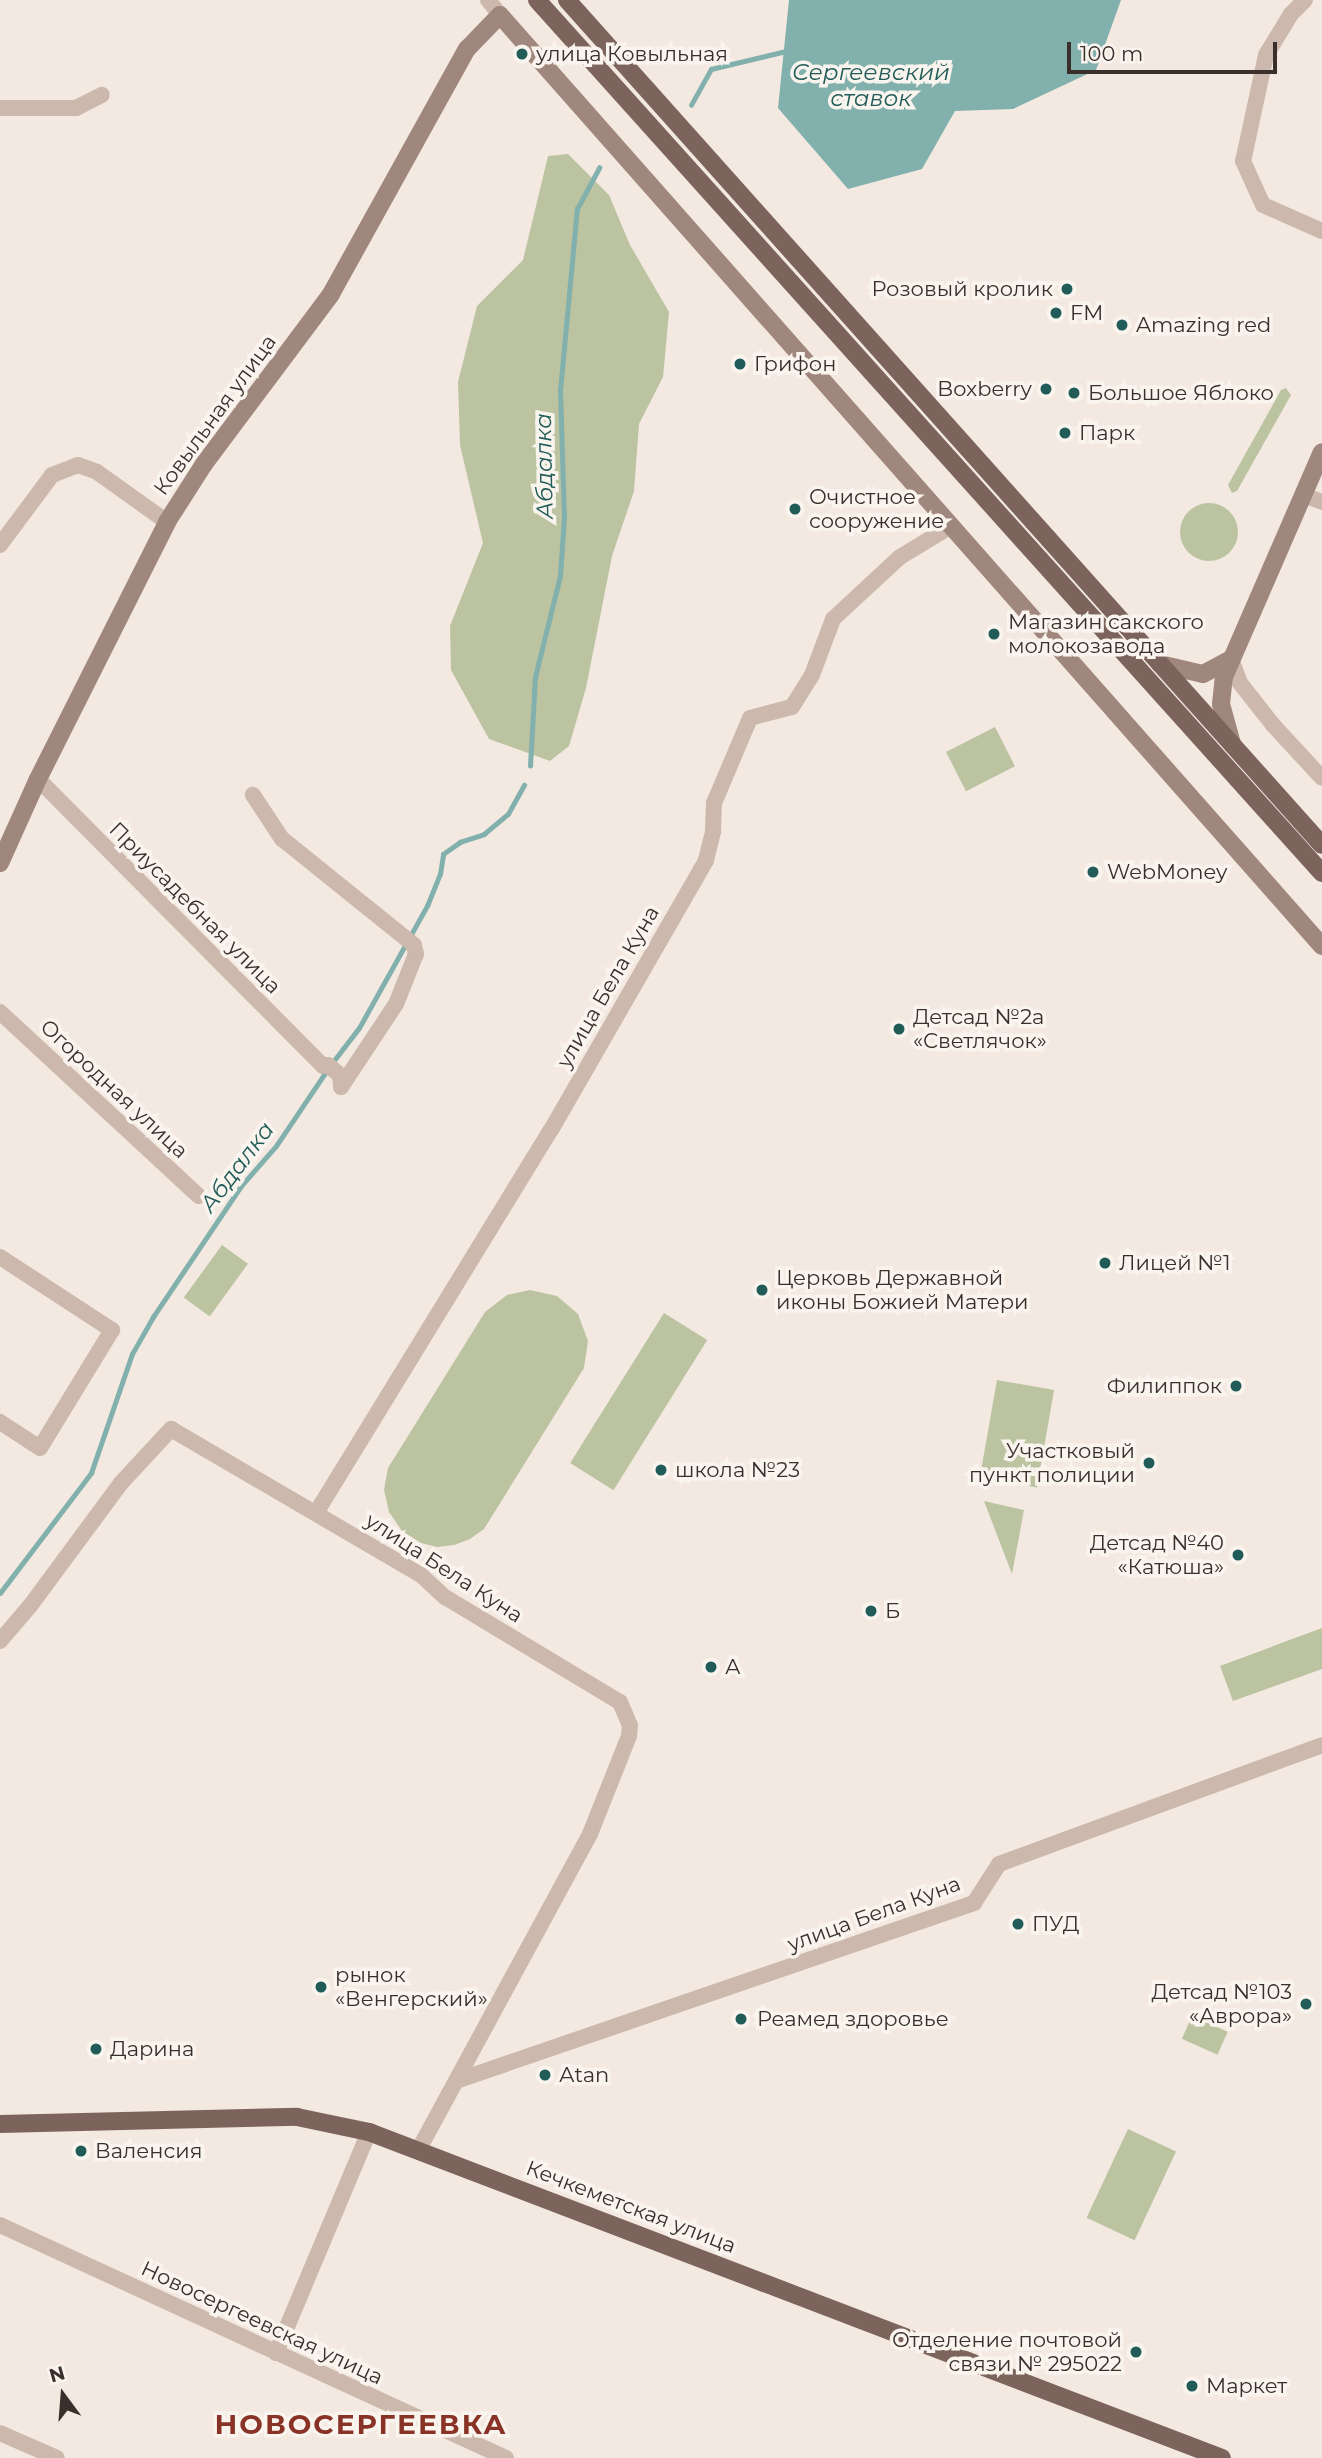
<!DOCTYPE html>
<meta charset="utf-8">
<style>
body{margin:0}
#map{position:relative;width:1322px;height:2458px;overflow:hidden;background:#f3e9e1;font-family:Montserrat,sans-serif}
div>[style]{position:absolute}
.green>*{inset:0;background:#bbc3a1;transform-origin:0 0}
.round{border-radius:50%}
.water>*{inset:0;background:#81b0ad}
.stream>*{height:4.5px;margin:-2.25px;padding:0 2.25px;transform-origin:2.25px;border-radius:2.25px;background:#81b0ad}
.street>*{height:16px;margin:-8px;padding:0 8px;transform-origin:8px;border-radius:8px;background:#ccb8ad}
.secondary>*{height:18px;margin:-9px;padding:0 9px;transform-origin:9px;border-radius:9px;background:#a0877e}
.primary>*{height:18px;margin:-9px;padding:0 9px;transform-origin:9px;border-radius:9px;background:#7c645d}
.dots>*{width:19px;height:19px;translate:-50% -50%;box-sizing:border-box;border:4px solid #faf4ee;border-radius:50%}
span{translate:-50% -50%;white-space:nowrap;text-align:center;line-height:1.15;-webkit-text-stroke:7px #faf4ee;paint-order:stroke}
.poi-label{font-size:21px;color:#3a2f2b}
.left{translate:0 -50%;text-align:left}
.right{translate:-100% -50%;text-align:right}
.street-label{font-size:21px;color:#3a2f2b}
.water-label{font-size:23px;color:#215c59;font-style:italic}
.district-label{font-size:28px;color:#883326;font-weight:700;letter-spacing:2px}
.north{position:absolute;left:28px;top:2360px;width:70px;height:70px;-webkit-text-stroke:5px #faf4ee;paint-order:stroke;rotate:344deg;font-size:19px;font-weight:700;line-height:28px;text-align:center;color:#3a2f2b}
.north::after{content:'';display:block;margin:auto;width:24px;height:32px;background:#3a2f2b;clip-path:polygon(50% 0,100% 100%,50% 72%,0 100%)}
.scale{position:absolute;left:1067px;top:42px;width:210px;height:32px;box-sizing:border-box;border:4px solid #3a2f2b;border-top:0;padding-left:9px;font-size:21px;line-height:24px;white-space:nowrap;color:#3a2f2b;-webkit-text-stroke:5px #faf4ee;paint-order:stroke}
</style>
<div id="map">
<div class="green">
<div style="clip-path:polygon(568px 154px,609px 195px,630px 245px,669px 312px,663px 377px,639px 424px,634px 491px,612px 556px,586px 688px,569px 746px,550px 761px,489px 739px,451px 670px,450px 626px,483px 543px,460px 445px,458px 382px,477px 306px,523px 260px,548px 156px)"></div>
<div style="clip-path:polygon(1286px 388px,1291px 395px,1237px 491px,1232px 493px,1228px 485px,1281px 390px)"></div>
<div class="round" style="left:1180px;top:503px;width:58px;height:58px"></div>
<div style="left:995px;top:727px;width:44px;height:55px;rotate:63deg"></div>
<div style="left:222px;top:1245px;width:32px;height:65px;rotate:36deg"></div>
<div style="clip-path:polygon(530px 1290px,557px 1296px,578px 1314px,588px 1341px,584px 1368px,484px 1529px,470px 1539px,454px 1545px,437px 1547px,421px 1543px,402px 1531px,389px 1512px,384px 1490px,388px 1468px,485px 1312px,507px 1295px)"></div>
<div style="left:664px;top:1313px;width:51px;height:177px;rotate:32deg"></div>
<div style="left:997px;top:1380px;width:58px;height:99px;rotate:10deg"></div>
<div style="clip-path:polygon(984px 1501px,1024px 1510px,1012px 1574px)"></div>
<div style="clip-path:polygon(1322px 1628px,1322px 1669px,1233px 1701px,1220px 1666px)"></div>
<div style="left:1192px;top:2016px;width:39px;height:25px;rotate:24deg"></div>
<div style="left:1128px;top:2129px;width:53px;height:98px;rotate:25deg"></div>
</div>
<div class="water">
<div style="clip-path:polygon(789px 0,1121px 0,1096px 70px,1013px 109px,955px 111px,922px 169px,848px 189px,778px 108px)"></div>
</div>
<div class="stream">
<div style="left:691px;top:105px;width:41px;rotate:-60.9deg"></div>
<div style="left:711px;top:69px;width:81px;rotate:-13.5deg"></div>
<div style="left:530px;top:766px;width:89px;rotate:-86.8deg"></div>
<div style="left:535px;top:677px;width:104px;rotate:-76.1deg"></div>
<div style="left:560px;top:576px;width:58px;rotate:-86.1deg"></div>
<div style="left:564px;top:518px;width:127px;rotate:-91.8deg"></div>
<div style="left:560px;top:391px;width:183px;rotate:-84.7deg"></div>
<div style="left:577px;top:209px;width:47px;rotate:-61.8deg"></div>
<div style="left:332px;top:1063px;width:44px;rotate:-52.4deg"></div>
<div style="left:359px;top:1028px;width:140px;rotate:-60.9deg"></div>
<div style="left:427px;top:906px;width:35px;rotate:-68deg"></div>
<div style="left:440px;top:874px;width:20px;rotate:-81deg"></div>
<div style="left:443px;top:854px;width:21px;rotate:-35deg"></div>
<div style="left:460px;top:842px;width:25px;rotate:-18deg"></div>
<div style="left:484px;top:834px;width:31px;rotate:-40deg"></div>
<div style="left:508px;top:814px;width:33px;rotate:-61deg"></div>
<div style="left:0;top:1593px;width:151px;rotate:-52.8deg"></div>
<div style="left:91px;top:1473px;width:126px;rotate:-71deg"></div>
<div style="left:132px;top:1354px;width:43px;rotate:-60.4deg"></div>
<div style="left:153px;top:1317px;width:158px;rotate:-56.1deg"></div>
<div style="left:241px;top:1186px;width:53px;rotate:-48.8deg"></div>
<div style="left:276px;top:1146px;width:92px;rotate:-56.1deg"></div>
</div>
<div class="street">
<div style="left:488px;top:0;width:19px;rotate:51deg"></div>
<div style="left:1305px;top:0;width:20px;rotate:135deg"></div>
<div style="left:1291px;top:14px;width:48px;rotate:121.4deg"></div>
<div style="left:1266px;top:55px;width:108px;rotate:102.2deg"></div>
<div style="left:1243px;top:161px;width:48px;rotate:65.6deg"></div>
<div style="left:1263px;top:205px;width:64px;rotate:23.8deg"></div>
<div style="left:0;top:108px;width:76px"></div>
<div style="left:76px;top:108px;width:29px;rotate:-27deg"></div>
<div style="left:1303px;top:495px;width:20px;rotate:20deg"></div>
<div style="left:0;top:545px;width:87px;rotate:-53.4deg"></div>
<div style="left:52px;top:475px;width:28px;rotate:-21deg"></div>
<div style="left:78px;top:465px;width:20px;rotate:20deg"></div>
<div style="left:97px;top:472px;width:86px;rotate:35.5deg"></div>
<div style="left:1231px;top:659px;width:26px;rotate:69deg"></div>
<div style="left:1240px;top:683px;width:53px;rotate:51.8deg"></div>
<div style="left:1273px;top:725px;width:72px;rotate:47.2deg"></div>
<div style="left:38px;top:779px;width:404px;rotate:45.2deg"></div>
<div style="left:323px;top:1066px;width:5px;rotate:-11deg"></div>
<div style="left:328px;top:1065px;width:16px;rotate:40deg"></div>
<div style="left:340px;top:1075px;width:12px;rotate:85deg"></div>
<div style="left:341px;top:1087px;width:100px;rotate:-56.5deg"></div>
<div style="left:396px;top:1004px;width:54px;rotate:-68.2deg"></div>
<div style="left:416px;top:954px;width:9px;rotate:-103deg"></div>
<div style="left:414px;top:945px;width:169px;rotate:-141.2deg"></div>
<div style="left:282px;top:839px;width:53px;rotate:-123.4deg"></div>
<div style="left:0;top:1012px;width:271px;rotate:42.8deg"></div>
<div style="left:0;top:1257px;width:134px;rotate:33.1deg"></div>
<div style="left:112px;top:1330px;width:138px;rotate:121.4deg"></div>
<div style="left:40px;top:1448px;width:48px;rotate:-147deg"></div>
<div style="left:316px;top:1513px;width:449px;rotate:-58.5deg"></div>
<div style="left:551px;top:1130px;width:311px;rotate:-60.1deg"></div>
<div style="left:706px;top:860px;width:30px;rotate:-76deg"></div>
<div style="left:713px;top:831px;width:28px;rotate:-88deg"></div>
<div style="left:714px;top:803px;width:92px;rotate:-67deg"></div>
<div style="left:750px;top:718px;width:43px;rotate:-14.7deg"></div>
<div style="left:792px;top:707px;width:38px;rotate:-58deg"></div>
<div style="left:812px;top:675px;width:60px;rotate:-69.4deg"></div>
<div style="left:833px;top:619px;width:91px;rotate:-42.8deg"></div>
<div style="left:900px;top:557px;width:60px;rotate:-31.3deg"></div>
<div style="left:0;top:1641px;width:46px;rotate:-49.4deg"></div>
<div style="left:30px;top:1606px;width:153px;rotate:-53.5deg"></div>
<div style="left:121px;top:1483px;width:74px;rotate:-47.2deg"></div>
<div style="left:171px;top:1429px;width:290px;rotate:30.3deg"></div>
<div style="left:421px;top:1575px;width:33px;rotate:43deg"></div>
<div style="left:445px;top:1597px;width:204px;rotate:31deg"></div>
<div style="left:620px;top:1702px;width:25px;rotate:67deg"></div>
<div style="left:630px;top:1725px;width:11px;rotate:95deg"></div>
<div style="left:629px;top:1736px;width:105px;rotate:111.7deg"></div>
<div style="left:590px;top:1834px;width:358px;rotate:118.5deg"></div>
<div style="left:459px;top:2080px;width:545px;rotate:-18.97deg"></div>
<div style="left:974px;top:1903px;width:46px;rotate:-57.3deg"></div>
<div style="left:999px;top:1864px;width:344px;rotate:-20.2deg"></div>
<div style="left:0;top:2225px;width:557px;rotate:24.72deg"></div>
<div style="left:276px;top:2353px;width:240px;rotate:-67.2deg"></div>
<div style="left:0;top:2433px;width:62px;rotate:23.7deg"></div>
</div>
<div class="secondary">
<div style="left:1160px;top:664px;width:44px;rotate:13.1deg"></div>
<div style="left:1203px;top:674px;width:32px;rotate:-28deg"></div>
<div style="left:1232px;top:744px;width:41px;rotate:-105.4deg"></div>
<div style="left:1221px;top:704px;width:27px;rotate:-84deg"></div>
<div style="left:1224px;top:677px;width:245px;rotate:-66.5deg"></div>
<div style="left:0;top:863px;width:92px;rotate:-65.7deg"></div>
<div style="left:38px;top:779px;width:288px;rotate:-63.3deg"></div>
<div style="left:167px;top:522px;width:69px;rotate:-57.5deg"></div>
<div style="left:204px;top:464px;width:212px;rotate:-53.2deg"></div>
<div style="left:331px;top:294px;width:280px;rotate:-61deg"></div>
<div style="left:467px;top:49px;width:47px;rotate:-45.9deg"></div>
<div style="left:500px;top:15px;width:1242px;rotate:48.56deg"></div>
</div>
<div class="primary">
<div style="left:537px;top:0;width:1174px;rotate:48.04deg"></div>
<div style="left:567px;top:0;width:1133px;rotate:48.22deg"></div>
<div style="left:0;top:2124px;width:297px;rotate:-1.4deg"></div>
<div style="left:297px;top:2117px;width:74px;rotate:11.8deg"></div>
<div style="left:369px;top:2132px;width:913px;rotate:20.92deg"></div>
</div>
<div class="dots">
<div style="left:522px;top:54px;background:#215c59"></div>
<div style="left:1067px;top:289px;background:#215c59"></div>
<div style="left:1056px;top:313px;background:#215c59"></div>
<div style="left:1122px;top:325px;background:#215c59"></div>
<div style="left:740px;top:364px;background:#215c59"></div>
<div style="left:1046px;top:389px;background:#215c59"></div>
<div style="left:1074px;top:393px;background:#215c59"></div>
<div style="left:1065px;top:433px;background:#215c59"></div>
<div style="left:795px;top:509px;background:#215c59"></div>
<div style="left:994px;top:634px;background:#215c59"></div>
<div style="left:1093px;top:872px;background:#215c59"></div>
<div style="left:899px;top:1029px;background:#215c59"></div>
<div style="left:1105px;top:1263px;background:#215c59"></div>
<div style="left:762px;top:1290px;background:#215c59"></div>
<div style="left:1236px;top:1386px;background:#215c59"></div>
<div style="left:1149px;top:1463px;background:#215c59"></div>
<div style="left:661px;top:1470px;background:#215c59"></div>
<div style="left:1238px;top:1555px;background:#215c59"></div>
<div style="left:871px;top:1611px;background:#215c59"></div>
<div style="left:711px;top:1667px;background:#215c59"></div>
<div style="left:1018px;top:1924px;background:#215c59"></div>
<div style="left:321px;top:1987px;background:#215c59"></div>
<div style="left:1306px;top:2004px;background:#215c59"></div>
<div style="left:741px;top:2019px;background:#215c59"></div>
<div style="left:96px;top:2049px;background:#215c59"></div>
<div style="left:545px;top:2075px;background:#215c59"></div>
<div style="left:81px;top:2151px;background:#215c59"></div>
<div style="left:1136px;top:2352px;background:#215c59"></div>
<div style="left:1192px;top:2386px;background:#215c59"></div>
</div>
<div class="poi-label">
<span class="left" style="left:536px;top:54px">улица Ковыльная</span>
<span class="right" style="left:1053px;top:289px">Розовый кролик</span>
<span class="left" style="left:1070px;top:313px">FM</span>
<span class="left" style="left:1136px;top:325px">Amazing red</span>
<span class="left" style="left:754px;top:364px">Грифон</span>
<span class="right" style="left:1032px;top:389px">Boxberry</span>
<span class="left" style="left:1088px;top:393px">Большое Яблоко</span>
<span class="left" style="left:1079px;top:433px">Парк</span>
<span class="left" style="left:809px;top:509px">Очистное<br>сооружение</span>
<span class="left" style="left:1008px;top:634px">Магазин сакского<br>молокозавода</span>
<span class="left" style="left:1107px;top:872px">WebMoney</span>
<span class="left" style="left:913px;top:1029px">Детсад №2а<br>«Светлячок»</span>
<span class="left" style="left:1119px;top:1263px">Лицей №1</span>
<span class="left" style="left:776px;top:1290px">Церковь Державной<br>иконы Божией Матери</span>
<span class="right" style="left:1222px;top:1386px">Филиппок</span>
<span class="right" style="left:1135px;top:1463px">Участковый<br>пункт полиции</span>
<span class="left" style="left:675px;top:1470px">школа №23</span>
<span class="right" style="left:1224px;top:1555px">Детсад №40<br>«Катюша»</span>
<span class="left" style="left:885px;top:1611px">Б</span>
<span class="left" style="left:725px;top:1667px">А</span>
<span class="left" style="left:1032px;top:1924px">ПУД</span>
<span class="left" style="left:335px;top:1987px">рынок<br>«Венгерский»</span>
<span class="right" style="left:1292px;top:2004px">Детсад №103<br>«Аврора»</span>
<span class="left" style="left:757px;top:2019px">Реамед здоровье</span>
<span class="left" style="left:110px;top:2049px">Дарина</span>
<span class="left" style="left:559px;top:2075px">Аtan</span>
<span class="left" style="left:95px;top:2151px">Валенсия</span>
<span class="right" style="left:1122px;top:2352px">Отделение почтовой<br>связи № 295022</span>
<span class="left" style="left:1206px;top:2386px">Маркет</span>
</div>
<div class="street-label">
<span style="left:215px;top:415px;rotate:-54deg">Ковыльная улица</span>
<span style="left:195px;top:908px;rotate:45deg">Приусадебная улица</span>
<span style="left:608px;top:987px;rotate:-60deg">улица Бела Куна</span>
<span style="left:114px;top:1089px;rotate:43deg">Огородная улица</span>
<span style="left:444px;top:1568px;rotate:33deg">улица Бела Куна</span>
<span style="left:874px;top:1914px;rotate:-20deg">улица Бела Куна</span>
<span style="left:631px;top:2207px;rotate:21deg">Кечкеметская улица</span>
<span style="left:262px;top:2323px;rotate:25deg">Новосергеевская улица</span>
</div>
<div class="water-label">
<span style="left:871px;top:85px">Сергеевский<br>ставок</span>
<span style="left:544px;top:466px;rotate:-91deg">Абдалка</span>
<span style="left:237px;top:1167px;rotate:-53deg">Абдалка</span>
</div>
<div class="district-label">
<span style="left:361px;top:2424px">НОВОСЕРГЕЕВКА</span>
</div>
<div class="north">N</div>
<div class="scale">100 m</div>
</div>
